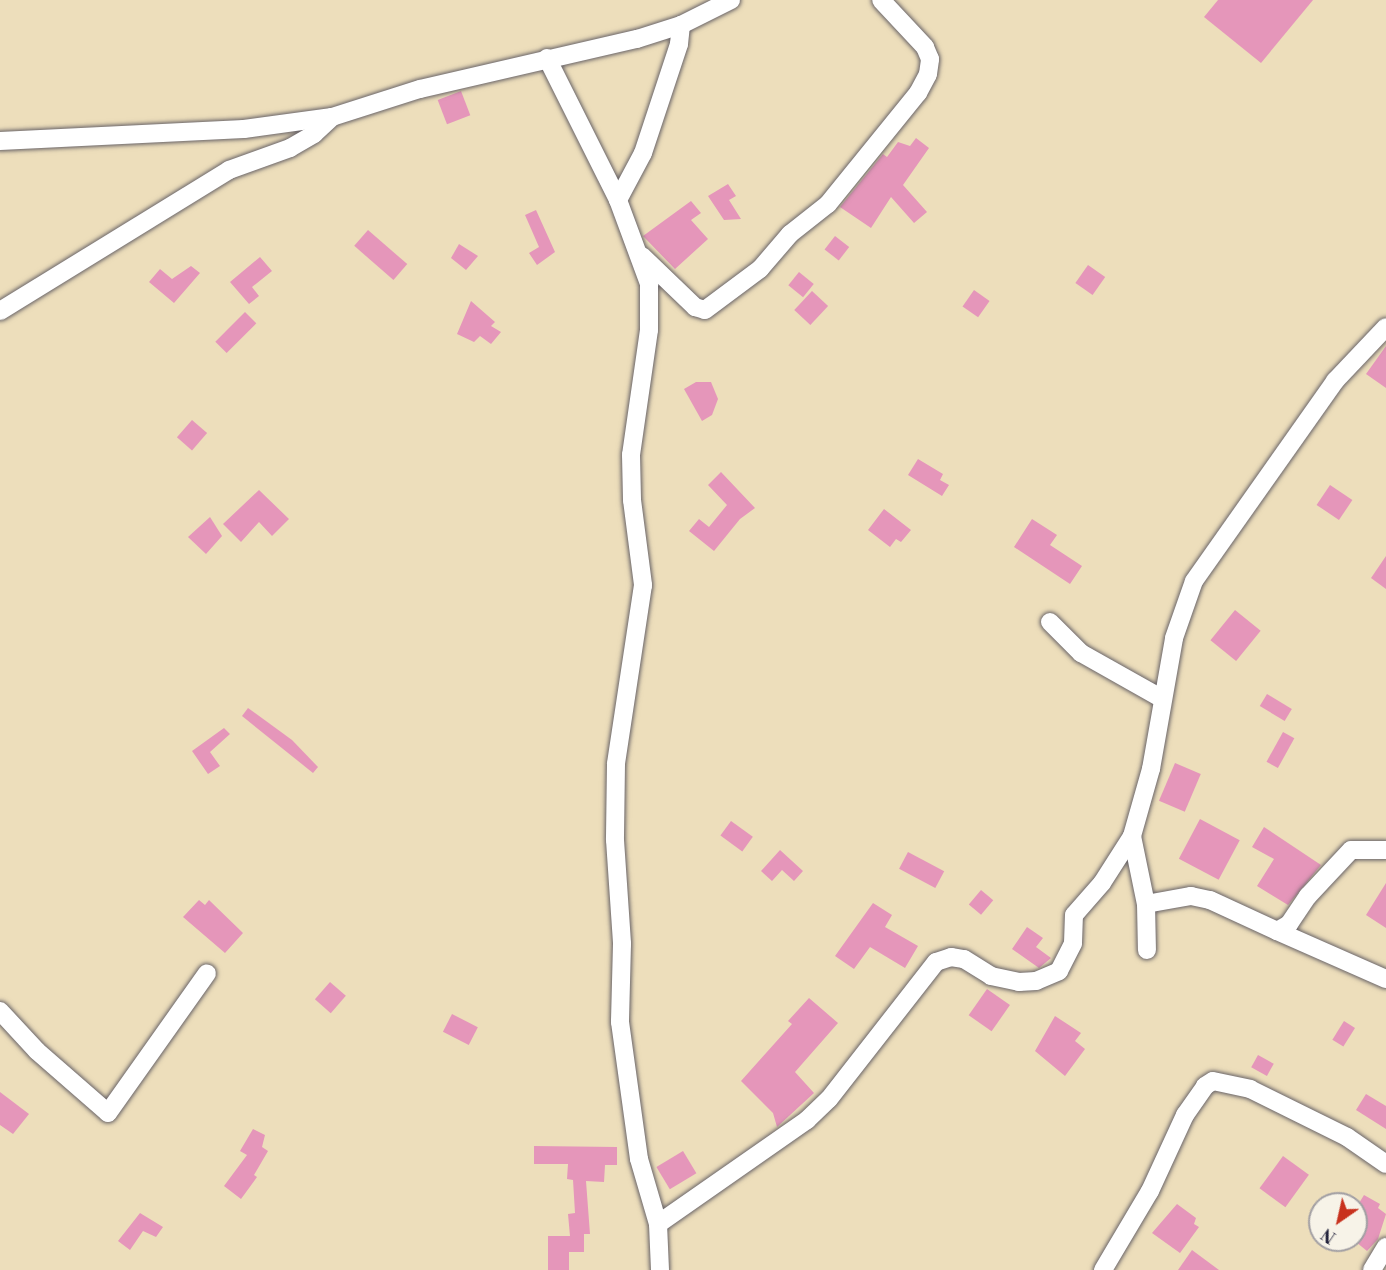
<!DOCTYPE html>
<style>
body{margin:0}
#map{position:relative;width:1386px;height:1270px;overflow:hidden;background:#eddebb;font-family:"Libre Bodoni",serif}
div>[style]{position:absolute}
.building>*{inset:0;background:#e596ba;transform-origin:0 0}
.roads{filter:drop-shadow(0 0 2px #696468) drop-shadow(0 0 2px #696468)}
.minor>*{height:18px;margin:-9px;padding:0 9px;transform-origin:9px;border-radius:9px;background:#fff}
span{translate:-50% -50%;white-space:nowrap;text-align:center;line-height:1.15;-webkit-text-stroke:5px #f7f3e8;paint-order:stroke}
.north{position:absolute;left:1308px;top:1192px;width:60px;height:60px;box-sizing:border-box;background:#f7f3e8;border:2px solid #a29fa3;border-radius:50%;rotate:214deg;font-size:16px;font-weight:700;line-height:24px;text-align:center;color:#22223b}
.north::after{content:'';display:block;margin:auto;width:21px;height:27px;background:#c8321e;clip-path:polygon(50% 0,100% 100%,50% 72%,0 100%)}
</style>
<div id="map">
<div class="building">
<div style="clip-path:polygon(1218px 0,1313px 0,1261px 63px,1204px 17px)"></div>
<div style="left:461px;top:91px;width:26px;height:25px;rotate:69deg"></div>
<div style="clip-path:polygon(916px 138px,929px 148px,903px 185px,927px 212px,914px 223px,891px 197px,871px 228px,840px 207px,883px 154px,887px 157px,898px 142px,910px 146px)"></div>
<div style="clip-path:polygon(728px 184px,736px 196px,729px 200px,741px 219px,724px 220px,708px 196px)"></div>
<div style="clip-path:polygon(691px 201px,701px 213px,691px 220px,708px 239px,675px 269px,643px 236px)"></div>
<div style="clip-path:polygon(536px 210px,555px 252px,537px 265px,529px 253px,539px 247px,525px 215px)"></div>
<div style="left:368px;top:230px;width:52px;height:21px;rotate:41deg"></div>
<div style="left:835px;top:236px;width:18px;height:17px;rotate:38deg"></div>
<div style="clip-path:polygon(459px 244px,478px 256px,466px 270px,451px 258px)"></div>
<div style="clip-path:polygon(260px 257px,272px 271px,252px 287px,259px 296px,249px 304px,230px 282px)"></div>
<div style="left:1088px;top:265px;width:21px;height:22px;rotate:35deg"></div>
<div style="clip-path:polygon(191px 266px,200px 273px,174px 303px,149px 282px,160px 269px,172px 279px)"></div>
<div style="left:799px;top:272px;width:19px;height:17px;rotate:39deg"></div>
<div style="left:974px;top:290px;width:19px;height:20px;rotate:35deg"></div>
<div style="left:812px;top:291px;width:22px;height:26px;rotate:43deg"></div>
<div style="clip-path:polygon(471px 301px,495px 322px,491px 326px,501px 332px,491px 344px,480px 336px,474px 342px,457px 334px)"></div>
<div style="left:245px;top:312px;width:16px;height:42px;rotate:45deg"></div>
<div style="clip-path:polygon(1386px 346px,1386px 388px,1366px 374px)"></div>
<div style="clip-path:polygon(696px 382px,711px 382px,718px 399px,712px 415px,702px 421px,684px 389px)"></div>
<div style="left:192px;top:420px;width:20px;height:23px;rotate:41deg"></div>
<div style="clip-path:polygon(918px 459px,943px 474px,940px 480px,949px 485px,942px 496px,908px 475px)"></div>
<div style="clip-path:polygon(721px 472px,755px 508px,740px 519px,714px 551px,689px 531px,699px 519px,709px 527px,727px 505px,708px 485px)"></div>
<div style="left:1330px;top:485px;width:27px;height:24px;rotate:34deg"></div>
<div style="clip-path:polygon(259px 490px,289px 519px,272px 536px,259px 522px,241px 542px,223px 524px)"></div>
<div style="clip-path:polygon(884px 509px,911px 530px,901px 542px,896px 539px,890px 547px,868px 530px)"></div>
<div style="clip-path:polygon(210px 517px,222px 536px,206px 554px,188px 537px)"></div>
<div style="clip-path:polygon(1032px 519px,1057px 535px,1050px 545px,1082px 566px,1070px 584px,1014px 547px)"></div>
<div style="clip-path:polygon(1386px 556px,1386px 589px,1371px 578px)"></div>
<div style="left:1235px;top:610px;width:33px;height:39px;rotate:39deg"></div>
<div style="left:1267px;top:694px;width:29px;height:14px;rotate:31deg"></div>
<div style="clip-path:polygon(248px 708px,292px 740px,318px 767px,313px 773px,242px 716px)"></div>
<div style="clip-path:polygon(224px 728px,230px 734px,210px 752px,220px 766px,208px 774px,192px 751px)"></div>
<div style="left:1283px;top:732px;width:13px;height:34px;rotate:29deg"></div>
<div style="left:1175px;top:763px;width:28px;height:41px;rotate:23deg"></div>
<div style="left:1200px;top:819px;width:45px;height:45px;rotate:28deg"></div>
<div style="left:731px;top:821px;width:27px;height:18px;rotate:36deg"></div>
<div style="clip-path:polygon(1264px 827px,1321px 865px,1288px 905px,1257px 886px,1274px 859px,1252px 847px)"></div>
<div style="clip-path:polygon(780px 850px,803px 871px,794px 881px,782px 870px,772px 881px,761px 871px)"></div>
<div style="left:908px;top:852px;width:41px;height:19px;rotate:28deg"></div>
<div style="clip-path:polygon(1386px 883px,1386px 928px,1366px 915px)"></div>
<div style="left:981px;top:890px;width:16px;height:19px;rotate:40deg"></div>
<div style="clip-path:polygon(199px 900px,205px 905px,209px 900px,243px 933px,225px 953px,183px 917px)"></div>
<div style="clip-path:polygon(873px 903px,892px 915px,885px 927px,918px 946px,905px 968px,870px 947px,854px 969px,835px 956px)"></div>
<div style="clip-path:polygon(1027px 927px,1043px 938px,1036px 947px,1051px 958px,1039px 968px,1012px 949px)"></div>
<div style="left:330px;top:982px;width:21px;height:23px;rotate:41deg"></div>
<div style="left:987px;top:989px;width:28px;height:32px;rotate:35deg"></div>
<div style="clip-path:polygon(809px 998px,838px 1023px,795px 1072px,814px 1093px,777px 1127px,773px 1113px,741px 1081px,792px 1024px,788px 1021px)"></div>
<div style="left:452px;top:1014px;width:29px;height:20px;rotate:27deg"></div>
<div style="clip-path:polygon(1055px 1016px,1081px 1033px,1075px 1041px,1085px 1049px,1065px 1076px,1035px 1051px)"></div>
<div style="left:1344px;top:1021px;width:13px;height:22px;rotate:32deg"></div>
<div style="left:1258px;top:1055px;width:18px;height:14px;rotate:29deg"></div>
<div style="clip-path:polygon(0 1092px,29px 1114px,13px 1134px,0 1125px)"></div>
<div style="clip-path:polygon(1366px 1094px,1386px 1106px,1386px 1129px,1356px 1110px)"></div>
<div style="clip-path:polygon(253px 1129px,265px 1135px,262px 1147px,268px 1151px,254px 1175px,257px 1177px,241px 1199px,224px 1186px,247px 1155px,240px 1151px)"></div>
<div style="clip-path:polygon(534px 1146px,617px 1147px,617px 1165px,605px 1165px,604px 1182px,586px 1181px,590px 1234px,584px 1234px,584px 1252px,569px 1252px,569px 1270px,548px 1270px,548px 1236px,570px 1236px,568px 1214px,575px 1213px,573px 1180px,567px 1179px,568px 1164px,534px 1164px)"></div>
<div style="left:683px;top:1151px;width:26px;height:31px;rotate:59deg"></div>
<div style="left:1283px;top:1156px;width:32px;height:40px;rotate:36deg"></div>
<div style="clip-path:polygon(1364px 1195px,1380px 1204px,1378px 1208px,1386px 1214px,1378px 1239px,1367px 1251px,1356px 1242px,1356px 1208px)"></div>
<div style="clip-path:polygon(1177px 1204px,1196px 1218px,1194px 1224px,1199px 1227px,1180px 1253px,1152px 1233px)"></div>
<div style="clip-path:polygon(140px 1213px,163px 1227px,156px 1237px,143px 1231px,130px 1250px,118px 1241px)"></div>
<div style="clip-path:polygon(1192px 1250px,1219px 1270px,1178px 1270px)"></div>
</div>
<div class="roads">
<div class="minor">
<div style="left:547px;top:58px;width:159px;rotate:63.4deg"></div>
<div style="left:618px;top:200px;width:90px;rotate:69.7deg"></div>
<div style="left:649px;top:284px;width:46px;rotate:90deg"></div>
<div style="left:649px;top:330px;width:126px;rotate:98.2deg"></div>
<div style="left:631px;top:455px;width:45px;rotate:88.7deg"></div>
<div style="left:632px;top:500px;width:86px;rotate:82.6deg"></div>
<div style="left:643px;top:585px;width:181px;rotate:98.6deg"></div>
<div style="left:616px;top:764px;width:76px;rotate:90.8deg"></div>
<div style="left:615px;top:840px;width:104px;rotate:86.1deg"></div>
<div style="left:622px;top:944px;width:78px;rotate:91.5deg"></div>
<div style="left:620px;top:1022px;width:138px;rotate:82.1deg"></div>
<div style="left:639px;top:1159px;width:68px;rotate:73.7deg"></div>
<div style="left:658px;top:1224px;width:46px;rotate:87.5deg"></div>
<div style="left:0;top:141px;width:244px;rotate:-2.8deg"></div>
<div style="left:244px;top:129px;width:89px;rotate:-7.8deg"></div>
<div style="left:332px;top:117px;width:92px;rotate:-17.7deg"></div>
<div style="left:420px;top:89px;width:223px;rotate:-13deg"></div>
<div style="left:637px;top:39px;width:46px;rotate:-17.7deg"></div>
<div style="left:681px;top:25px;width:56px;rotate:-26.6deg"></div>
<div style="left:618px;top:200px;width:53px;rotate:-62deg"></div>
<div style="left:643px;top:153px;width:115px;rotate:-71.7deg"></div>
<div style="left:679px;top:44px;width:19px;rotate:-84deg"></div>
<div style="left:642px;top:256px;width:74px;rotate:43.9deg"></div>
<div style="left:695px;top:307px;width:10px;rotate:17deg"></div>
<div style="left:705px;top:310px;width:69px;rotate:-36.7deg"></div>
<div style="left:760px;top:269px;width:46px;rotate:-49.4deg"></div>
<div style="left:790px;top:234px;width:48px;rotate:-38.3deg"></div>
<div style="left:828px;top:204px;width:143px;rotate:-51deg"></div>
<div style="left:918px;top:93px;width:21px;rotate:-62deg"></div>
<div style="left:928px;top:74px;width:15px;rotate:-82deg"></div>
<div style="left:930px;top:59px;width:13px;rotate:-113deg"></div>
<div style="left:925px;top:47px;width:64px;rotate:-133.1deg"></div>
<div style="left:0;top:311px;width:269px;rotate:-31.6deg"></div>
<div style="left:229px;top:170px;width:65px;rotate:-19.8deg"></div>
<div style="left:290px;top:148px;width:28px;rotate:-30deg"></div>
<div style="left:314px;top:134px;width:25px;rotate:-43deg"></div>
<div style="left:1050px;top:622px;width:44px;rotate:45deg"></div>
<div style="left:1081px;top:653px;width:92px;rotate:29.4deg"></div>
<div style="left:1132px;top:836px;width:69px;rotate:78.4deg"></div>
<div style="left:1146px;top:904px;width:46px;rotate:88.8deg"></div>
<div style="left:1146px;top:904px;width:46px;rotate:-10.1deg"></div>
<div style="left:1191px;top:896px;width:19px;rotate:12deg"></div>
<div style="left:1210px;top:900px;width:74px;rotate:24.8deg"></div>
<div style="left:1277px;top:931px;width:14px;rotate:-30deg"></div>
<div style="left:1289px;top:924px;width:34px;rotate:-56deg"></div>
<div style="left:1308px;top:896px;width:63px;rotate:-46.9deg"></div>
<div style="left:1351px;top:850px;width:35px"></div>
<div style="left:1277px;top:931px;width:119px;rotate:23.8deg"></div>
<div style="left:0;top:1011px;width:54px;rotate:47.2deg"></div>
<div style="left:37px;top:1051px;width:94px;rotate:41.1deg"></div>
<div style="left:108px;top:1113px;width:171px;rotate:-54.7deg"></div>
<div style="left:658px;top:1224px;width:182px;rotate:-34.9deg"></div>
<div style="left:807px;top:1120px;width:30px;rotate:-44deg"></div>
<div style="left:829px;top:1099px;width:174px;rotate:-52deg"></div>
<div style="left:936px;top:962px;width:16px;rotate:-18deg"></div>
<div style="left:951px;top:957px;width:13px;rotate:9deg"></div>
<div style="left:964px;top:959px;width:32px;rotate:32deg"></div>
<div style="left:991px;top:976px;width:29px;rotate:12deg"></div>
<div style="left:1019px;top:982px;width:17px;rotate:-3deg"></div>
<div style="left:1036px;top:981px;width:25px;rotate:-23deg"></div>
<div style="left:1059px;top:971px;width:31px;rotate:-63deg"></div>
<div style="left:1073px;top:943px;width:28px;rotate:-88deg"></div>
<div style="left:1074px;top:915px;width:43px;rotate:-48.8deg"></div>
<div style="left:1102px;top:883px;width:56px;rotate:-57.4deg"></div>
<div style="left:1132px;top:836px;width:70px;rotate:-74.2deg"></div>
<div style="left:1151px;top:769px;width:133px;rotate:-80deg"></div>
<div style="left:1174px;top:638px;width:60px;rotate:-70.7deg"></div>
<div style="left:1194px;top:581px;width:245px;rotate:-54.8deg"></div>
<div style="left:1335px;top:381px;width:74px;rotate:-46.6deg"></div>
<div style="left:1103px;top:1270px;width:92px;rotate:-59.3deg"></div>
<div style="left:1150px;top:1191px;width:84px;rotate:-65.3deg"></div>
<div style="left:1185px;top:1115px;width:35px;rotate:-55deg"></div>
<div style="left:1205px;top:1086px;width:9px;rotate:-32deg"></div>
<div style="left:1213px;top:1081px;width:38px;rotate:12deg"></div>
<div style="left:1250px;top:1089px;width:108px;rotate:26.3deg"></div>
<div style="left:1347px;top:1137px;width:47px;rotate:34.7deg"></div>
<div style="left:1372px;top:1270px;width:27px;rotate:-59deg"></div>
</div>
</div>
<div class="north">N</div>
</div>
